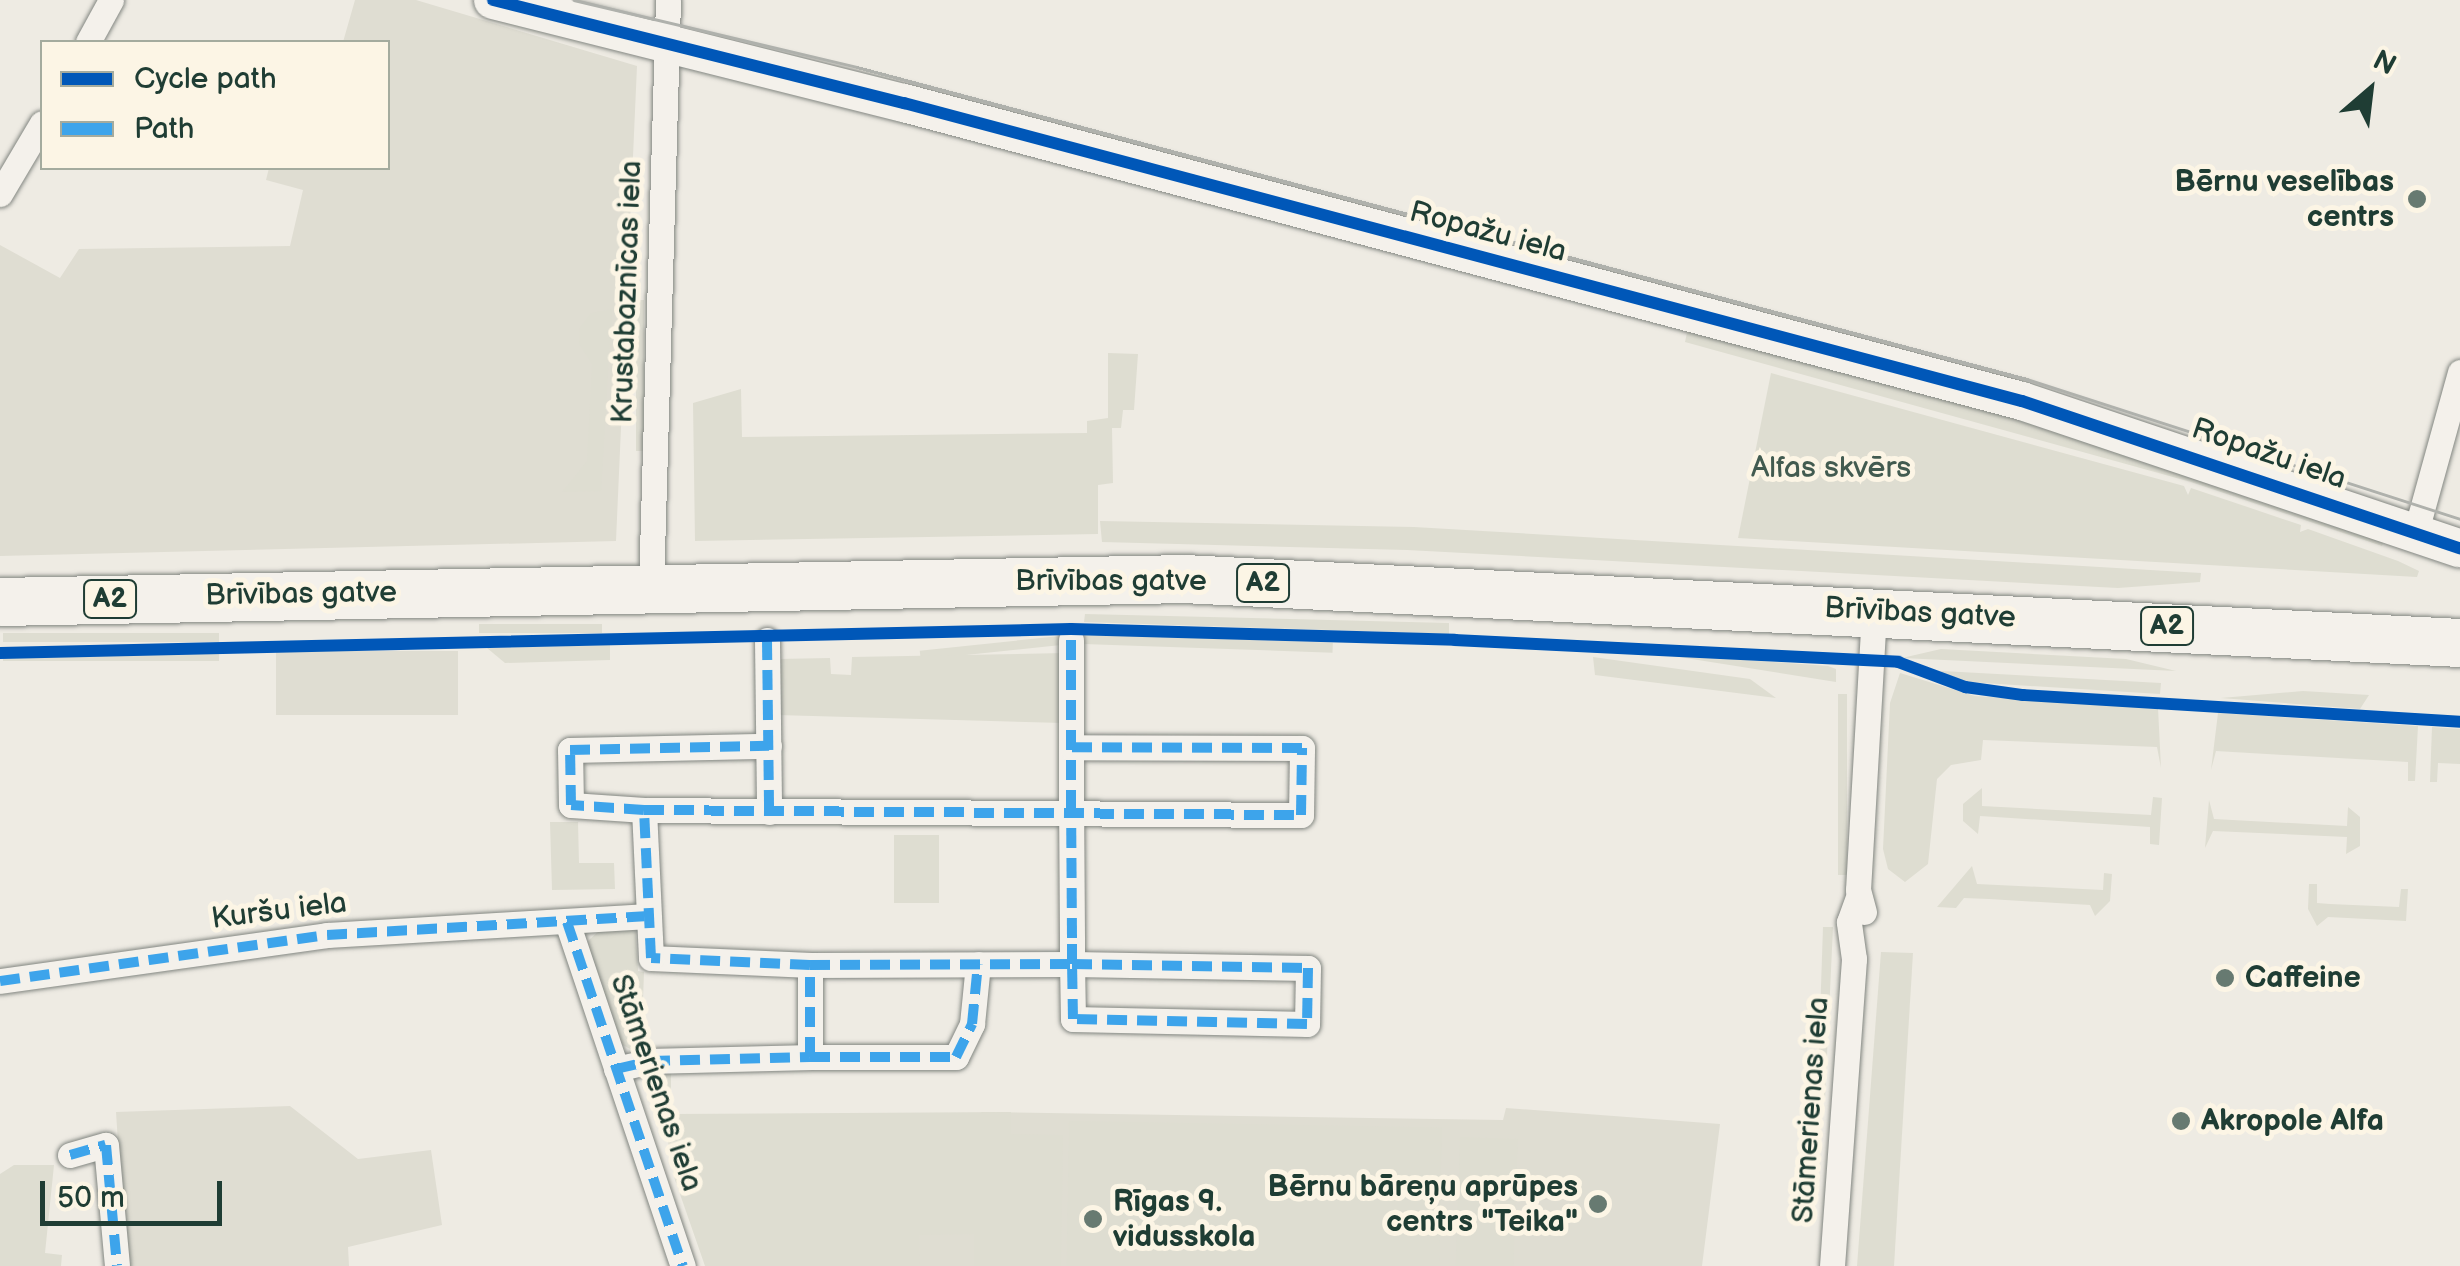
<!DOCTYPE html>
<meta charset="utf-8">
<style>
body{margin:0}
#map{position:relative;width:2460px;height:1266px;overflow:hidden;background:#eeebe3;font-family:"Balsamiq Sans",sans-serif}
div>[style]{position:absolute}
.built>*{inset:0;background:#dfddd2;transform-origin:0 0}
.green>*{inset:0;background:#deddd1;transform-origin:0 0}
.roads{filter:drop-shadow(0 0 2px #828681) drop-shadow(0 0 2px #828681)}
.street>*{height:25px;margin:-12.5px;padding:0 12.5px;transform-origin:12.5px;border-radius:12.5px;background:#f4f1eb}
.secondary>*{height:38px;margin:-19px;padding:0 19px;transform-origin:19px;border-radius:19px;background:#f4f1eb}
.highway>*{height:48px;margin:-24px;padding:0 24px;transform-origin:24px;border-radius:24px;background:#f4f1eb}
.tram>*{height:2.5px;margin:-1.25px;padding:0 1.25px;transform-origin:1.25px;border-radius:1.25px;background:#afb1ac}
.quiet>*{height:10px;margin-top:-5px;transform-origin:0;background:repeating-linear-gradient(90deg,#3da4eb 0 20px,transparent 0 30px)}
.cycleway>*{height:12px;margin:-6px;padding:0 6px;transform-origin:6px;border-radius:6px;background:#0057b8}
.dots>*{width:28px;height:28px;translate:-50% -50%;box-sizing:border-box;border:5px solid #fcf5e5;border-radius:50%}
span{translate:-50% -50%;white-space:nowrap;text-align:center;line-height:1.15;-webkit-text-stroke:10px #fcf5e5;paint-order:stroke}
.shield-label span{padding:2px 8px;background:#fcf5e5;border:2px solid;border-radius:8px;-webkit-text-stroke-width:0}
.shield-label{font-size:28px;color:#1f3d34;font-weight:700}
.poi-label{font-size:30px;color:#1f3d34;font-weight:700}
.right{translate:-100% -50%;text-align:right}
.left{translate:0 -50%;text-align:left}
.street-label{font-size:30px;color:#1f3d34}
.park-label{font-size:30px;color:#425b50}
.legend{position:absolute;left:40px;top:40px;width:350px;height:130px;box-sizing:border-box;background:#fcf5e5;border:2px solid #a4ab9e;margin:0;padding:12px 18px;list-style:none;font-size:30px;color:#1f3d34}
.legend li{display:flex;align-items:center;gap:20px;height:50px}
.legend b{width:50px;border:2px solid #a4ab9e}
.north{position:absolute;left:2320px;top:40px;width:100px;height:100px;-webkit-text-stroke:8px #fcf5e5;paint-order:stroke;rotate:28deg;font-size:28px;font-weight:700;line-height:40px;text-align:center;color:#1f3d34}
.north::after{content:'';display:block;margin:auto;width:35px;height:45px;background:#1f3d34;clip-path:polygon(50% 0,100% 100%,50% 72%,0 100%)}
.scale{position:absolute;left:40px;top:1181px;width:182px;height:45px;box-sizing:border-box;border:5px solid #1f3d34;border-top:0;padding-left:12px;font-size:30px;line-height:35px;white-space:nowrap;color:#1f3d34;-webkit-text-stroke:8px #fcf5e5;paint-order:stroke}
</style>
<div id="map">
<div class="built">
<div style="clip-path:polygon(355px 0,416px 0,637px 66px,616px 541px,0 556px,0 245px,60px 278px,79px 249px,290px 246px,303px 190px,266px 180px,269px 168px,388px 168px,388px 42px,343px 42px)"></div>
<div style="left:458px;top:651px;width:64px;height:182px;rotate:90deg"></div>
<div style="clip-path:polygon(290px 1106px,358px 1159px,431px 1150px,442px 1225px,348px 1247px,349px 1266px,126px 1266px,116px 1112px)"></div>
<div style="clip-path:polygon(1506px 1108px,1720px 1124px,1702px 1266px,716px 1266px,982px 1112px,1503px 1120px)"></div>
</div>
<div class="green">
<div style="left:636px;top:300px;width:8px;height:151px"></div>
<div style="clip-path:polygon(612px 309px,601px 491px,562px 492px,587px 461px,592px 364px,579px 344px,580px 327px,591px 313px)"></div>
<div style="clip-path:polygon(1688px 328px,2092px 435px,2387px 534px,2382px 546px,2191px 482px,1685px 342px)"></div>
<div style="clip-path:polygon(1108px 353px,1138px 354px,1134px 410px,1123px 410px,1121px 428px,1112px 428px,1113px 483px,1098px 485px,1098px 534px,695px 541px,693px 403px,741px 389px,742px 437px,1087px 433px,1087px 421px,1108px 418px)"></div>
<div style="clip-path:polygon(1771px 373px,2184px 486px,2188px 495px,2191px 488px,2301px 525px,2300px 532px,2308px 529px,2398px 561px,2419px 571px,2417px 577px,1738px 538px)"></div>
<div style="clip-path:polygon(1100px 521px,1414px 527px,2201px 573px,2200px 582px,2118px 588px,1407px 550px,1102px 542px)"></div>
<div style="clip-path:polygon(1085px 614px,1449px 623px,1449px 634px,1084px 622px)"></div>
<div style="left:602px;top:624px;width:9px;height:123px;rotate:90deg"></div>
<div style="left:219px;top:633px;width:9px;height:216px;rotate:90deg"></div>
<div style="left:1084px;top:634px;width:249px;height:10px;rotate:2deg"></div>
<div style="left:1060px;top:636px;width:9px;height:141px;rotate:84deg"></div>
<div style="clip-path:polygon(610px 645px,610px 660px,505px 663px,487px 648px)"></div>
<div style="clip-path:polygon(1941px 649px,2126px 659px,2176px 671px,1902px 658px)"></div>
<div style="left:219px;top:651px;width:10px;height:216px;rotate:90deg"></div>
<div style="clip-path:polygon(1065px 653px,1063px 723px,777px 715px,777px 659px,830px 658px,831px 674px,851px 675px,852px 657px)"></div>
<div style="clip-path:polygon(1654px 653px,1828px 666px,1836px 669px,1836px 682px)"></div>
<div style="clip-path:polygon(1593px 657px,1750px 679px,1776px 698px,1595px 675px)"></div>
<div style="clip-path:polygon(1940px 672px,1942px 671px,2161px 683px,2160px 694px,1968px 682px)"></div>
<div style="clip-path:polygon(1900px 673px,1975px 696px,2158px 708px,2161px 768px,2157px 747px,1983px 740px,1981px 760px,1951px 765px,1937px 779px,1928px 864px,1905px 882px,1888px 869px,1883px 849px,1890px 703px)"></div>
<div style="clip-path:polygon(2303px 691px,2369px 695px,2360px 709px,2221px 698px)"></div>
<div style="left:1838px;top:694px;width:9px;height:181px"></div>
<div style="clip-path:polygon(2218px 713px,2418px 726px,2415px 781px,2408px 781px,2408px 762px,2216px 751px,2211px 770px)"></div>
<div style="clip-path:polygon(2432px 727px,2460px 729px,2460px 764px,2438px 763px,2437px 782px,2430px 782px)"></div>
<div style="clip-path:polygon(1982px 788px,1982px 806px,2151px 815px,2153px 797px,2162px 798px,2159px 845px,2150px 844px,2150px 827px,1980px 816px,1978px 834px,1963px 821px,1963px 804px)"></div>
<div style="clip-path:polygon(2209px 800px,2214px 819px,2347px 826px,2348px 807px,2360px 817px,2360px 846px,2346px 854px,2347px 837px,2213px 831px,2205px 848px)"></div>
<div style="clip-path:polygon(550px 822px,578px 822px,579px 863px,614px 863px,615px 889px,552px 890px)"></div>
<div style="left:894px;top:835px;width:45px;height:68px"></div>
<div style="clip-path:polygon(1972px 866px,1977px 884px,2103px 890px,2104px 873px,2112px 874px,2110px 901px,2095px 916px,2090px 905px,1989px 899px,1964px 898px,1956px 908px,1937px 907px)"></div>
<div style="clip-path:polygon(2309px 884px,2317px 884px,2317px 903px,2330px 904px,2399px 907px,2401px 889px,2408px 889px,2406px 921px,2328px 917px,2317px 926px,2308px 909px)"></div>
<div style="clip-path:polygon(635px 922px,638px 971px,644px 972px,641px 1055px,621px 1044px,585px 944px,605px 925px)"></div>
<div style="clip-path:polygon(1823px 927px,1833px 927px,1825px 1099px,1817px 1107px)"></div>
<div style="clip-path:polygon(1881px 952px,1913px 953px,1894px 1266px,1857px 1266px)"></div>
<div style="clip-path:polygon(656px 1070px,671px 1071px,671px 1114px,1011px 1112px,1011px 1134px,1063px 1135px,1061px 1266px,974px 1266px,974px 1234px,919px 1235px,920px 1266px,705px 1266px,674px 1177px)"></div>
<div style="left:1069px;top:1121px;width:373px;height:145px;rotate:1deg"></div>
<div style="left:1460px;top:1137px;width:58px;height:129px;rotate:2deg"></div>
<div style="clip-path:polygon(14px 1165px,54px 1165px,45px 1253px,62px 1255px,61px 1266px,0 1266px,0 1174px)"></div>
</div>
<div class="roads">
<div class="street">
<div style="left:88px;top:42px;width:48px;rotate:-61.3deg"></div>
<div style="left:0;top:194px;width:82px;rotate:-59.4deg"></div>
<div style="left:2416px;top:531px;width:165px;rotate:-74.5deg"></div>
<div style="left:651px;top:587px;width:587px;rotate:-88.34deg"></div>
<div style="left:767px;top:640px;width:172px;rotate:89.3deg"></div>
<div style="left:644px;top:810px;width:73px;rotate:-176.1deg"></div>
<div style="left:571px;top:805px;width:55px;rotate:-91deg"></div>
<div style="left:570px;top:750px;width:199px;rotate:-1.2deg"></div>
<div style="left:1864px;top:912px;width:23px;rotate:-105deg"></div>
<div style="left:1858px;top:890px;width:279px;rotate:-86.7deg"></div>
<div style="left:567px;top:922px;width:363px;rotate:71.4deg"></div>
<div style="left:810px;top:965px;width:262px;rotate:-0.2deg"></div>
<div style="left:1072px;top:964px;width:236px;rotate:1deg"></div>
<div style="left:1308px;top:968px;width:56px;rotate:91deg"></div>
<div style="left:1307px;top:1024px;width:234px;rotate:-178.8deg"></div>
<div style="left:1073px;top:1019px;width:55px;rotate:-91deg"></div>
<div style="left:1072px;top:964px;width:26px;rotate:-90deg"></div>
<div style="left:1072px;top:938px;width:128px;rotate:-90.4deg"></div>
<div style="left:1071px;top:810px;width:170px;rotate:-90deg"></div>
<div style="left:0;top:981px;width:330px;rotate:-8deg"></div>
<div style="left:327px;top:935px;width:318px;rotate:-3.4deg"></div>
<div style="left:810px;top:1057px;width:146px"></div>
<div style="left:956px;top:1057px;width:37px;rotate:-64deg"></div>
<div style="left:972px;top:1024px;width:60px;rotate:-84.3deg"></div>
<div style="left:616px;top:1069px;width:35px;rotate:-13deg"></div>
<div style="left:650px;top:1061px;width:160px;rotate:-1.4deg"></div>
<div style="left:810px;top:1057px;width:92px;rotate:-90deg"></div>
<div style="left:810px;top:965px;width:159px;rotate:-177.5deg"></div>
<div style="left:651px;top:958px;width:148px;rotate:-92.7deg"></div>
<div style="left:644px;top:810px;width:657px;rotate:0.44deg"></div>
<div style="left:1301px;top:815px;width:67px;rotate:-89.1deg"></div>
<div style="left:1302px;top:748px;width:231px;rotate:-179.8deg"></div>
<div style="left:70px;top:1155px;width:37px;rotate:-16deg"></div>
<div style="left:106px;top:1145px;width:121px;rotate:84.8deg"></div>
<div style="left:1832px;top:1266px;width:308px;rotate:-85.9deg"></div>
<div style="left:1854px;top:959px;width:37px;rotate:-98deg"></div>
<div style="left:1849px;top:922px;width:27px;rotate:-70deg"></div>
</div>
<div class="secondary">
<div style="left:493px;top:0;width:424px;rotate:14.1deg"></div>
<div style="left:904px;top:103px;width:1157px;rotate:14.93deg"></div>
<div style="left:2022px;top:401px;width:462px;rotate:18.6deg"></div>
</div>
<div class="highway">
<div style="left:0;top:602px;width:1184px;rotate:-1.11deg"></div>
<div style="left:1184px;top:579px;width:1278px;rotate:2.87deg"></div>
</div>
</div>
<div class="tram">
<div style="left:574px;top:0;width:291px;rotate:13.3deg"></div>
<div style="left:857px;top:67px;width:1211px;rotate:14.93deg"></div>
<div style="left:2027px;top:379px;width:455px;rotate:17.9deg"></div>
</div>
<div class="quiet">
<div style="left:767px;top:640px;width:172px;rotate:89.3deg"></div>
<div style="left:644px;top:810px;width:73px;rotate:-176.1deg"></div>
<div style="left:571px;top:805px;width:55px;rotate:-91deg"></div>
<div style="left:570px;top:750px;width:199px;rotate:-1.2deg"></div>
<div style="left:567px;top:922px;width:363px;rotate:71.4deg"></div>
<div style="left:810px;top:965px;width:262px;rotate:-0.2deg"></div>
<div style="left:1072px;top:964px;width:236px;rotate:1deg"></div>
<div style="left:1308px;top:968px;width:56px;rotate:91deg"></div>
<div style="left:1307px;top:1024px;width:234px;rotate:-178.8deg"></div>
<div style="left:1073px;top:1019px;width:55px;rotate:-91deg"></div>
<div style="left:1072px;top:964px;width:26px;rotate:-90deg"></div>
<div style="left:1072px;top:938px;width:128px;rotate:-90.4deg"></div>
<div style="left:1071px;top:810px;width:170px;rotate:-90deg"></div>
<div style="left:0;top:981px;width:330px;rotate:-8deg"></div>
<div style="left:327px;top:935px;width:318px;rotate:-3.4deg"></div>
<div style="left:810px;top:1057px;width:146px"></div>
<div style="left:956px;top:1057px;width:37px;rotate:-64deg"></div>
<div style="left:972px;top:1024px;width:60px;rotate:-84.3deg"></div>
<div style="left:616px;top:1069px;width:35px;rotate:-13deg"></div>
<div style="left:650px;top:1061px;width:160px;rotate:-1.4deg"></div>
<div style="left:810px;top:1057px;width:92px;rotate:-90deg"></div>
<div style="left:810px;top:965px;width:159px;rotate:-177.5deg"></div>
<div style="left:651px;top:958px;width:148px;rotate:-92.7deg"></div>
<div style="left:644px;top:810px;width:657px;rotate:0.44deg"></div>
<div style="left:1301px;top:815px;width:67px;rotate:-89.1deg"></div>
<div style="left:1302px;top:748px;width:231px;rotate:-179.8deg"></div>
<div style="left:70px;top:1155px;width:37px;rotate:-16deg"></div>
<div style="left:106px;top:1145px;width:121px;rotate:84.8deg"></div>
</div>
<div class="cycleway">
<div style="left:493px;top:0;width:424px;rotate:14.1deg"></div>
<div style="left:904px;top:103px;width:1157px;rotate:14.93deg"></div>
<div style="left:2022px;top:401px;width:462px;rotate:18.6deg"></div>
<div style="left:0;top:653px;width:1071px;rotate:-1.28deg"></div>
<div style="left:1071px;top:629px;width:384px;rotate:1.6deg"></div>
<div style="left:1455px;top:640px;width:444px;rotate:2.8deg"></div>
<div style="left:1898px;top:662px;width:72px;rotate:20.5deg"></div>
<div style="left:1965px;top:687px;width:59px;rotate:7.9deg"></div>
<div style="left:2023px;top:695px;width:438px;rotate:3.5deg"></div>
</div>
<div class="dots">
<div style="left:2417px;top:199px;background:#677a71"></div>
<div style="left:2225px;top:978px;background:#677a71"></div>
<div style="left:2181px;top:1121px;background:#677a71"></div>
<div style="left:1598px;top:1204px;background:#677a71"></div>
<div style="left:1093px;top:1219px;background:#677a71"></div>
</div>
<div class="shield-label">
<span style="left:1263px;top:583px">A2</span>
<span style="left:110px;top:599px">A2</span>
<span style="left:2167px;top:626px">A2</span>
</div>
<div class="poi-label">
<span class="right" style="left:2394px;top:199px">Bērnu veselības<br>centrs</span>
<span class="left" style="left:2245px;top:978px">Caffeine</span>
<span class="left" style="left:2201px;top:1121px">Akropole Alfa</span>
<span class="right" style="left:1578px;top:1204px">Bērnu bāreņu aprūpes<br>centrs "Teika"</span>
<span class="left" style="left:1113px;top:1219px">Rīgas 9.<br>vidusskola</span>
</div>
<div class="street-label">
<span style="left:1488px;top:232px;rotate:15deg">Ropažu iela</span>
<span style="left:627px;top:292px;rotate:-88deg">Krustabaznīcas iela</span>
<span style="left:2269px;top:454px;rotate:19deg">Ropažu iela</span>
<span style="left:1111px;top:581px">Brīvības gatve</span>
<span style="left:301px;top:594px;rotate:-1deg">Brīvības gatve</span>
<span style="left:1920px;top:613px;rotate:3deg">Brīvības gatve</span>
<span style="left:279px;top:911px;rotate:-7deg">Kuršu iela</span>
<span style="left:656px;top:1083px;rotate:71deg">Stāmerienas iela</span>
<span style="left:1811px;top:1110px;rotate:-86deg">Stāmerienas iela</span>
</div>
<div class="park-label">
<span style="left:1831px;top:468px">Alfas skvērs</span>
</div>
<ul class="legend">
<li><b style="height:12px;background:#0057b8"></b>Cycle path</li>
<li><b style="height:12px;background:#3da4eb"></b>Path</li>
</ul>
<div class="north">N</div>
<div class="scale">50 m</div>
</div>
